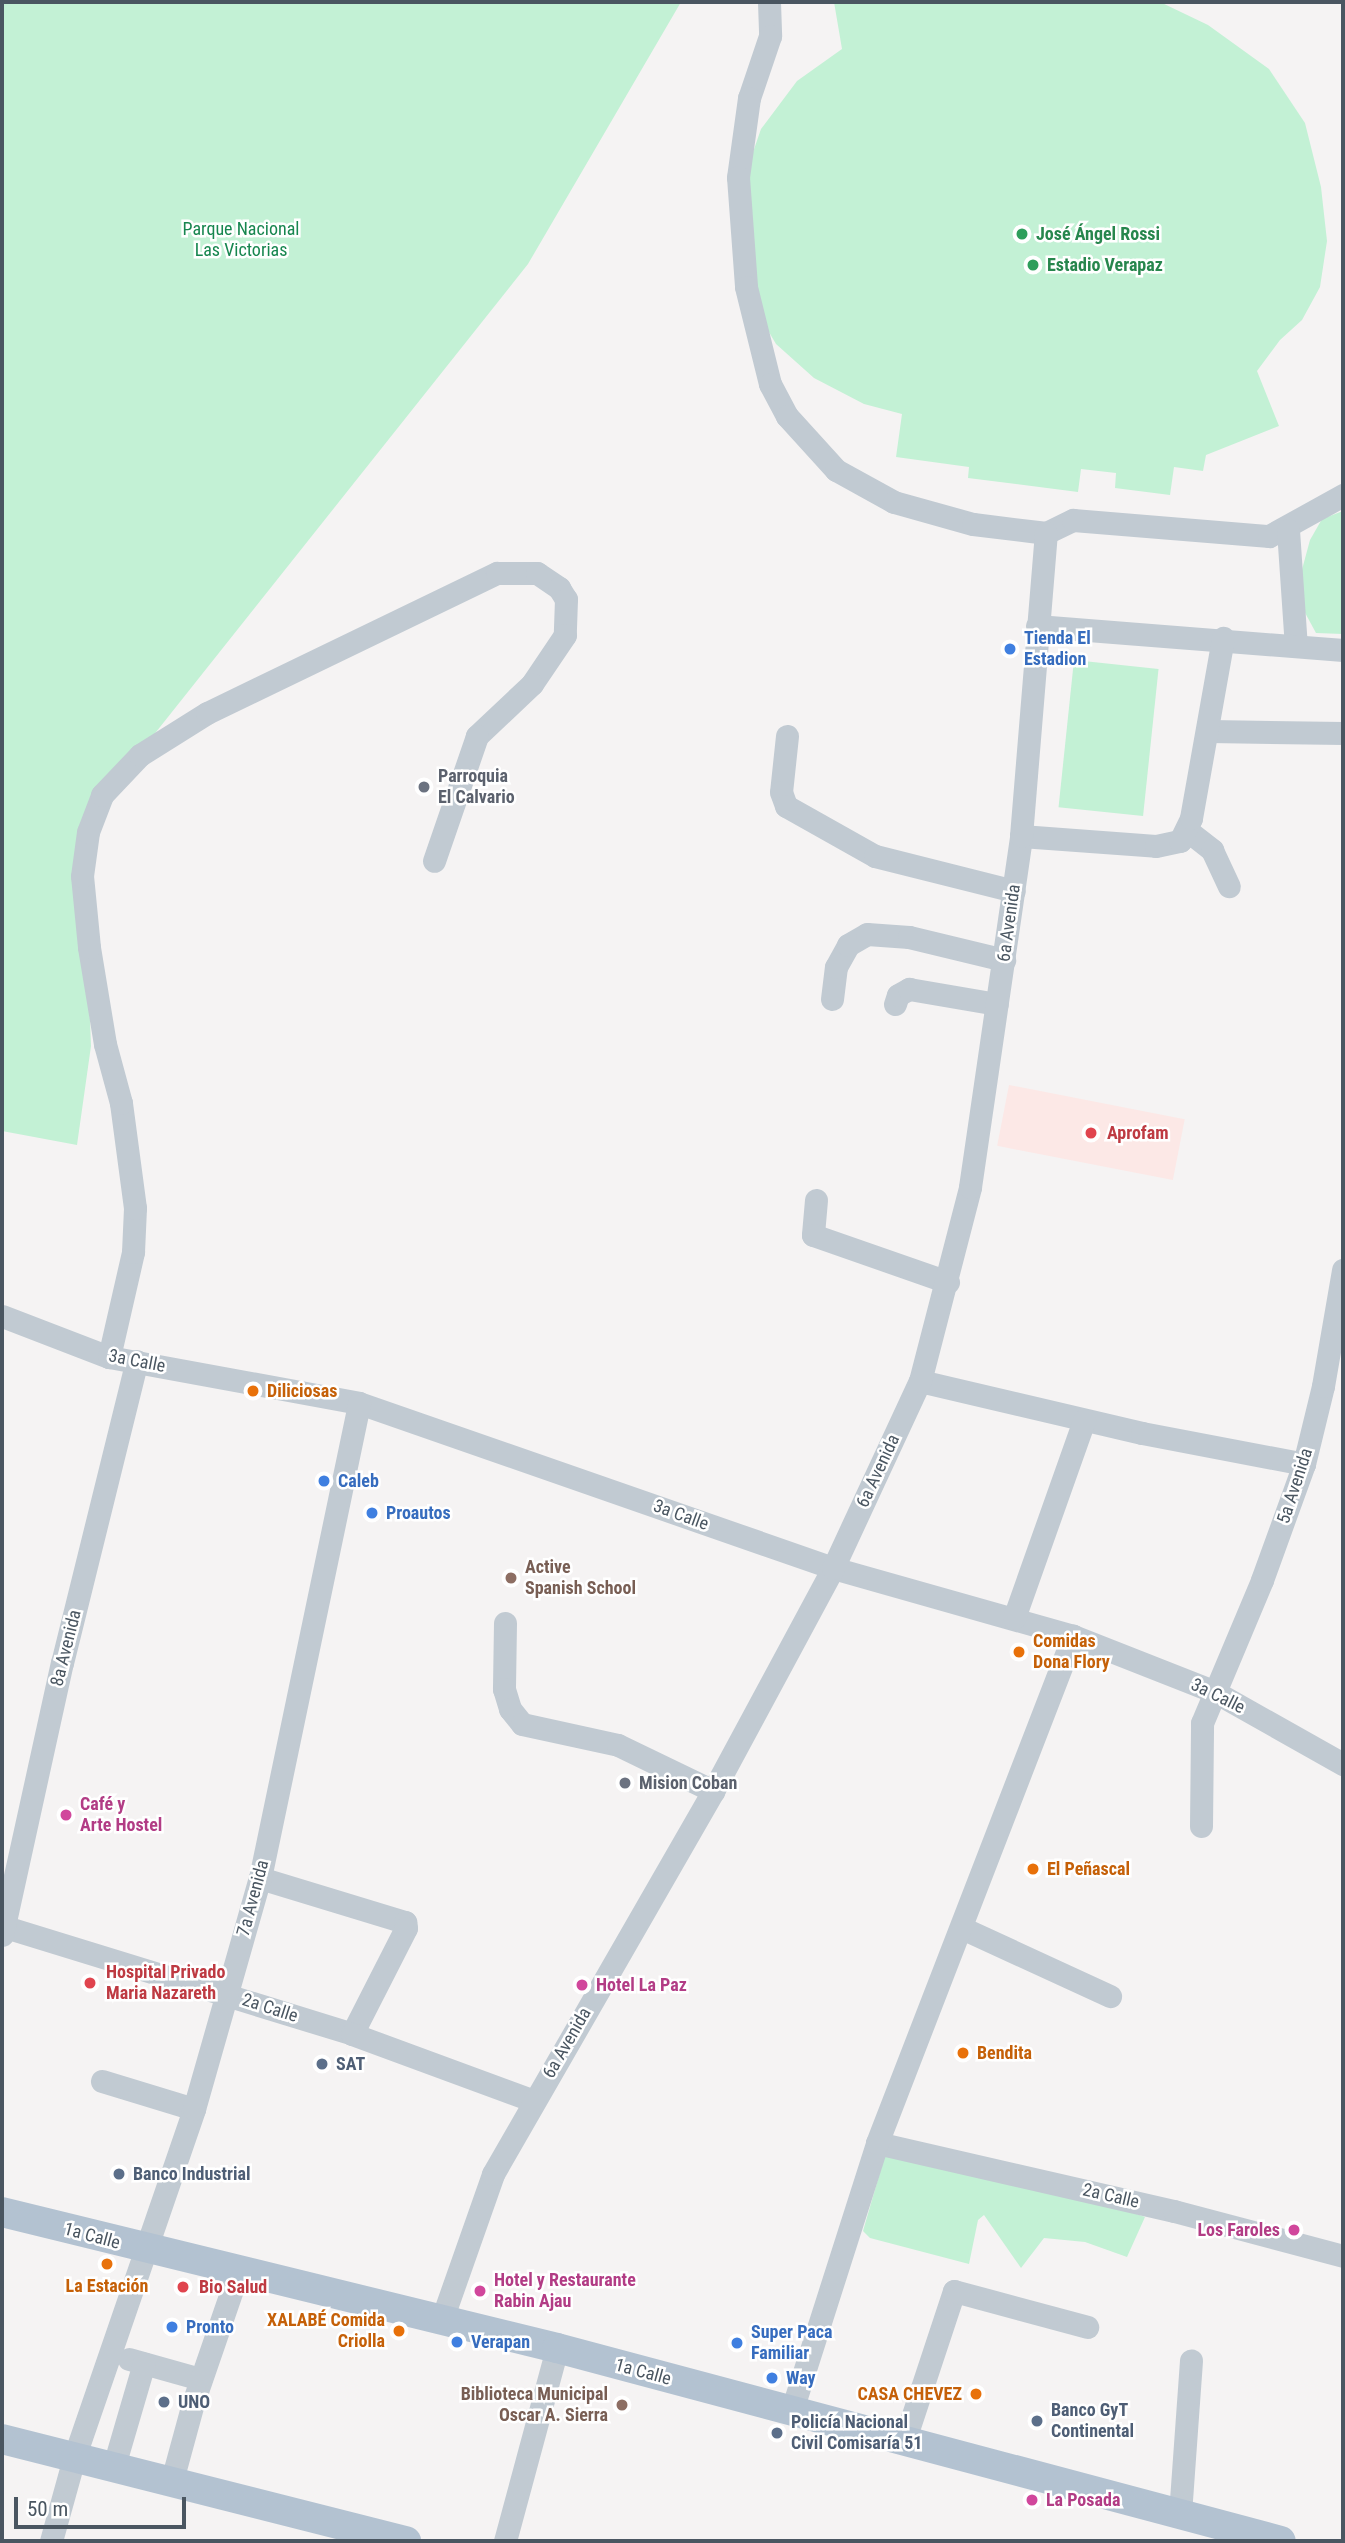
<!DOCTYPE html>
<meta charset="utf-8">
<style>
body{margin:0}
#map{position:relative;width:1345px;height:2543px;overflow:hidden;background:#f5f3f3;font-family:"Roboto Condensed",sans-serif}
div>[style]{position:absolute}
.medical>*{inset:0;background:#fce8e6;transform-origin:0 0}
.green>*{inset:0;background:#c3f1d5;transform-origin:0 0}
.minor>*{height:23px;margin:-11.5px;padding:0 11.5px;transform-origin:11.5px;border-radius:11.5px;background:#c1cad2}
.major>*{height:30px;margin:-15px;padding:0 15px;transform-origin:15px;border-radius:15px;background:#b3c2d1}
.dots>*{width:19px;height:19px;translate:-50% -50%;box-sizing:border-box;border:4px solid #fff;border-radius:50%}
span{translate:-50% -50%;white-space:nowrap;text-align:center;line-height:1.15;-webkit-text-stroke:5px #fff;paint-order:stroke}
.park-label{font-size:18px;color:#17864f}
.leisure-label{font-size:18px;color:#27864d;font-weight:700}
.left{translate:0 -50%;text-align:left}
.shop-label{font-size:18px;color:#366cbe;font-weight:700}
.worship-label{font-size:18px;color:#5b616d;font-weight:700}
.street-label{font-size:18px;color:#4a5661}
.health-label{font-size:18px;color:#be3a42;font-weight:700}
.food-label{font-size:18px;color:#c56008;font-weight:700}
.right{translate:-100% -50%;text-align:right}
.education-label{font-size:18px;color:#785e54;font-weight:700}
.hotel-label{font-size:18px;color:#b23c85;font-weight:700}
.service-label{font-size:18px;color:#4e5e75;font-weight:700}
.frame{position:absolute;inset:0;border:4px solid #4a5661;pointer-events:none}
.scale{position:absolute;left:14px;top:2497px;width:172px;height:32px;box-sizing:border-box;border:4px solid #4a5661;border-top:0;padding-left:9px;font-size:21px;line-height:24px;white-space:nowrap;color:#4a5661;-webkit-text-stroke:5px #fff;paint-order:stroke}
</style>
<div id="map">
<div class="medical">
<div style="left:1009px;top:1085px;width:179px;height:62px;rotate:11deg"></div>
</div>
<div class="green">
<div style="clip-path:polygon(2px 2px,681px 2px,528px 264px,106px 795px,84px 868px,91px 1046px,77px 1145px,2px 1131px)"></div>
<div style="clip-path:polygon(834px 2px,1160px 2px,1208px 25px,1269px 69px,1305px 123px,1321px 187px,1327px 241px,1320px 287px,1302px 320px,1280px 340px,1257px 371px,1279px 426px,1206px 455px,1203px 471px,1174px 467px,1170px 495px,1115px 488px,1116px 473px,1081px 469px,1078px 492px,968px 478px,969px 467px,896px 457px,902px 414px,864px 404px,814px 378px,776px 344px,749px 298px,743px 181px,761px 129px,797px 81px,842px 49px)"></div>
<div style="clip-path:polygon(1343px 511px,1343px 634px,1316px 633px,1303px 609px,1300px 577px,1310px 540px,1322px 519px)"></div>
<div style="left:1074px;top:660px;width:85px;height:148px;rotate:6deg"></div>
<div style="clip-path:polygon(885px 2155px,1109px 2204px,1145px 2217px,1127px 2257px,1085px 2242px,1044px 2238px,1021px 2268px,984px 2215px,978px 2220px,969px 2264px,870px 2238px,863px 2231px)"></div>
</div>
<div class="minor">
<div style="left:769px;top:2px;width:34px;rotate:88deg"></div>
<div style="left:770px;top:36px;width:65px;rotate:108.7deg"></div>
<div style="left:749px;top:98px;width:80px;rotate:97.9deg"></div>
<div style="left:738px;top:177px;width:110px;rotate:85.8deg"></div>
<div style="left:746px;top:287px;width:100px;rotate:76.1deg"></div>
<div style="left:770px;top:384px;width:36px;rotate:62deg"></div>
<div style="left:787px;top:416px;width:73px;rotate:47.8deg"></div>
<div style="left:836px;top:470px;width:66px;rotate:28.9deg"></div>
<div style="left:894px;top:502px;width:82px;rotate:15.6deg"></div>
<div style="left:973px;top:524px;width:74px;rotate:7deg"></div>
<div style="left:1046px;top:533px;width:30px;rotate:-26deg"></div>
<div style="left:1073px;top:520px;width:197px;rotate:4.7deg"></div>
<div style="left:1269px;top:536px;width:85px;rotate:-29deg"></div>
<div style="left:1288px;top:530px;width:116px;rotate:86.1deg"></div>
<div style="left:1037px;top:626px;width:307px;rotate:4.5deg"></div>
<div style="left:1209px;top:731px;width:134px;rotate:0.9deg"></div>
<div style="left:787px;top:736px;width:56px;rotate:96.1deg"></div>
<div style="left:781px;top:792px;width:15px;rotate:70deg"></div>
<div style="left:786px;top:806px;width:102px;rotate:29.3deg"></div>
<div style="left:875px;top:856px;width:143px;rotate:14.1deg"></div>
<div style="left:1188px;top:831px;width:31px;rotate:38deg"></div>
<div style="left:1212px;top:850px;width:40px;rotate:65deg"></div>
<div style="left:1021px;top:836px;width:135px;rotate:4.2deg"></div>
<div style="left:1156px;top:846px;width:25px;rotate:-12deg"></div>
<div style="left:1180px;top:841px;width:25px;rotate:-64deg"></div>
<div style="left:1191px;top:818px;width:183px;rotate:-79.9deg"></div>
<div style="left:832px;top:999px;width:32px;rotate:-83deg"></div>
<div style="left:836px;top:967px;width:25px;rotate:-61deg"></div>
<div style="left:848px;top:945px;width:22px;rotate:-30deg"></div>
<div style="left:867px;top:934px;width:42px;rotate:4.1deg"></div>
<div style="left:909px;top:937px;width:98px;rotate:13.6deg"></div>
<div style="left:895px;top:1004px;width:9px;rotate:-72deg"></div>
<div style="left:898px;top:995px;width:13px;rotate:-29deg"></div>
<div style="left:909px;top:989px;width:89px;rotate:9.7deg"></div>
<div style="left:816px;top:1200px;width:35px;rotate:95deg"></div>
<div style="left:813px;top:1235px;width:143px;rotate:19.2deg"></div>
<div style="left:2px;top:1316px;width:115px;rotate:21deg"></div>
<div style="left:109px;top:1357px;width:254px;rotate:10.4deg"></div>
<div style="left:359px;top:1403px;width:502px;rotate:19.19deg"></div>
<div style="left:833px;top:1568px;width:249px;rotate:15.8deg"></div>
<div style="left:1073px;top:1636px;width:153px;rotate:21.5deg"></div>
<div style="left:1215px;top:1692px;width:147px;rotate:29.4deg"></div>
<div style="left:109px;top:1357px;width:108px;rotate:-77.1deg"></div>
<div style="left:133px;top:1252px;width:44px;rotate:-87.4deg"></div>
<div style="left:135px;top:1208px;width:106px;rotate:-97.6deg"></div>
<div style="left:121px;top:1103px;width:61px;rotate:-105.2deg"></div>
<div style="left:105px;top:1044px;width:98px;rotate:-99.4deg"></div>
<div style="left:89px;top:947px;width:71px;rotate:-95.6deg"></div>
<div style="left:82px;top:876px;width:44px;rotate:-82.2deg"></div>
<div style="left:88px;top:832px;width:40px;rotate:-69deg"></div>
<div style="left:102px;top:795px;width:55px;rotate:-46.5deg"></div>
<div style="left:140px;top:755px;width:79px;rotate:-32.1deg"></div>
<div style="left:207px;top:713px;width:322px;rotate:-25.8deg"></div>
<div style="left:497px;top:573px;width:40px"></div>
<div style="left:537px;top:573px;width:27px;rotate:34deg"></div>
<div style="left:559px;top:588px;width:13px;rotate:58deg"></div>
<div style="left:566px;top:599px;width:36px;rotate:92deg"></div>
<div style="left:565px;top:635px;width:59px;rotate:124deg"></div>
<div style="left:532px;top:684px;width:76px;rotate:136.6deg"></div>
<div style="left:477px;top:736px;width:132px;rotate:109deg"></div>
<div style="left:920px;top:1381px;width:228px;rotate:13.2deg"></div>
<div style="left:1142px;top:1433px;width:165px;rotate:10.8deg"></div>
<div style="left:1014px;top:1618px;width:210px;rotate:-70.5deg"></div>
<div style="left:505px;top:1623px;width:66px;rotate:90.9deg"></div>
<div style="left:504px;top:1689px;width:21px;rotate:73deg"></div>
<div style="left:510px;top:1709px;width:19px;rotate:51deg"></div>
<div style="left:522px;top:1724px;width:98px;rotate:12.3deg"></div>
<div style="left:618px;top:1745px;width:106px;rotate:25.8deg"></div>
<div style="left:1201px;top:1826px;width:103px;rotate:-89.4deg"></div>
<div style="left:1202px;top:1723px;width:155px;rotate:-67.2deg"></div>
<div style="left:1262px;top:1580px;width:123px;rotate:-70.1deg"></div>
<div style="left:1304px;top:1464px;width:80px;rotate:-76.3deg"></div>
<div style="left:1323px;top:1386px;width:118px;rotate:-80.2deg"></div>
<div style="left:260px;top:1878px;width:152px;rotate:16.9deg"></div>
<div style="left:405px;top:1922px;width:6px;rotate:81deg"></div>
<div style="left:406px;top:1928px;width:119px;rotate:117deg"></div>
<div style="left:2px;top:1926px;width:366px;rotate:17.1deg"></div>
<div style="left:352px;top:2034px;width:194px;rotate:20.2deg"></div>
<div style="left:962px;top:1928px;width:163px;rotate:24.7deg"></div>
<div style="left:2px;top:1935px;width:279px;rotate:-77.6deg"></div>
<div style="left:62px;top:1663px;width:311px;rotate:-76.1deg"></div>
<div style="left:102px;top:2081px;width:96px;rotate:16.9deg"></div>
<div style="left:877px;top:2143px;width:305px;rotate:12.9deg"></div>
<div style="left:1174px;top:2211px;width:175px;rotate:14.9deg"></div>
<div style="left:441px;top:2322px;width:157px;rotate:-70.6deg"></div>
<div style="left:493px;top:2174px;width:442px;rotate:-60.1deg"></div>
<div style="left:713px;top:1791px;width:253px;rotate:-61.7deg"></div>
<div style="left:833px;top:1568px;width:206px;rotate:-65.1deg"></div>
<div style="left:920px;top:1381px;width:200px;rotate:-75.5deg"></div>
<div style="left:970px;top:1187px;width:355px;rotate:-81.7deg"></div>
<div style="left:1021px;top:836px;width:304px;rotate:-85.3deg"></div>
<div style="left:129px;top:2359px;width:74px;rotate:15.7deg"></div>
<div style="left:791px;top:2413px;width:283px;rotate:-72.3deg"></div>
<div style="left:877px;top:2143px;width:544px;rotate:-68.86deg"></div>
<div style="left:904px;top:2442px;width:159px;rotate:-71.7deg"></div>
<div style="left:954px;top:2291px;width:138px;rotate:15.1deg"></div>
<div style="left:113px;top:2469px;width:110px;rotate:-73.7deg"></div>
<div style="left:171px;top:2484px;width:84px;rotate:-74.8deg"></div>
<div style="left:193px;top:2403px;width:139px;rotate:-71deg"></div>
<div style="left:1180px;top:2514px;width:154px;rotate:-85.9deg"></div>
<div style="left:51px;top:2541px;width:86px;rotate:-74.5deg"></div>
<div style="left:74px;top:2458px;width:369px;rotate:-71deg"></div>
<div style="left:194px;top:2109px;width:240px;rotate:-74.1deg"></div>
<div style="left:260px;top:1878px;width:485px;rotate:-78.2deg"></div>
<div style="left:505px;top:2541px;width:200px;rotate:-74.9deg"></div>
</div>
<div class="major">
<div style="left:2px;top:2212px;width:571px;rotate:13.77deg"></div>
<div style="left:557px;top:2348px;width:749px;rotate:14.93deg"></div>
<div style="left:2px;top:2439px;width:417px;rotate:14.2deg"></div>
</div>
<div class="dots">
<div style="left:1022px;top:234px;background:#2e9e5b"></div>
<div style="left:1033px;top:265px;background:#2e9e5b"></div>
<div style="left:1010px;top:649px;background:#3f7fe0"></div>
<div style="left:424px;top:787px;background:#6b7280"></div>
<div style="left:1091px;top:1133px;background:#e0444e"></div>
<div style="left:253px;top:1391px;background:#e8710a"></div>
<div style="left:324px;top:1481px;background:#3f7fe0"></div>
<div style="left:372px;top:1513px;background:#3f7fe0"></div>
<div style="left:511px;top:1578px;background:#8d6e63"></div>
<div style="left:1019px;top:1652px;background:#e8710a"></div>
<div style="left:625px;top:1783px;background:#6b7280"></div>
<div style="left:66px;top:1815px;background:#d1479c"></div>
<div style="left:1033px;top:1869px;background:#e8710a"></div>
<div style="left:90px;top:1983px;background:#e0444e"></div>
<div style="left:582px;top:1985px;background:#d1479c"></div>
<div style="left:963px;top:2053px;background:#e8710a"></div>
<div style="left:322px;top:2064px;background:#5c6f8a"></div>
<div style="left:119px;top:2174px;background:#5c6f8a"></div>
<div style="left:1294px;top:2230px;background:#d1479c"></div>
<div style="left:107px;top:2264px;background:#e8710a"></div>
<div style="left:183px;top:2287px;background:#e0444e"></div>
<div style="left:480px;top:2291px;background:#d1479c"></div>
<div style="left:172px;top:2327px;background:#3f7fe0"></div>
<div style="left:399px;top:2331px;background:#e8710a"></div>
<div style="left:457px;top:2342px;background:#3f7fe0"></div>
<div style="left:737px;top:2343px;background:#3f7fe0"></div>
<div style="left:772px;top:2378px;background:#3f7fe0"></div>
<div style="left:976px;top:2394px;background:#e8710a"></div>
<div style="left:164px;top:2402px;background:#5c6f8a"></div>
<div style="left:622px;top:2405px;background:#8d6e63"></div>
<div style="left:1037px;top:2421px;background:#5c6f8a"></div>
<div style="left:777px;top:2433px;background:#5c6f8a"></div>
<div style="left:1032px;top:2500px;background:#d1479c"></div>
</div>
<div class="park-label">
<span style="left:241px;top:240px">Parque Nacional<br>Las Victorias</span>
</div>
<div class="leisure-label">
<span class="left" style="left:1036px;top:234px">José Ángel Rossi</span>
<span class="left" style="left:1047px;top:265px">Estadio Verapaz</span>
</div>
<div class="shop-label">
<span class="left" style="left:1024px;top:649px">Tienda El<br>Estadion</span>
<span class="left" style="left:338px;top:1481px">Caleb</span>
<span class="left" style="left:386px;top:1513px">Proautos</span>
<span class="left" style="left:186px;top:2327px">Pronto</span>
<span class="left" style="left:751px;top:2343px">Super Paca<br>Familiar</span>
<span class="left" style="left:471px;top:2342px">Verapan</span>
<span class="left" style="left:786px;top:2378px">Way</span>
</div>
<div class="worship-label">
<span class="left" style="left:438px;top:787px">Parroquia<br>El Calvario</span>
<span class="left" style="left:639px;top:1783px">Mision Coban</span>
</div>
<div class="street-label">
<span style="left:1009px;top:923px;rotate:-82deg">6a Avenida</span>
<span style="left:137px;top:1361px;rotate:11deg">3a Calle</span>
<span style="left:878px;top:1471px;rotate:-65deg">6a Avenida</span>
<span style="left:1295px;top:1486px;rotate:-72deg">5a Avenida</span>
<span style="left:681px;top:1515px;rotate:20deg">3a Calle</span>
<span style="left:66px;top:1648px;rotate:-76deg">8a Avenida</span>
<span style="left:1218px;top:1696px;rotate:26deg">3a Calle</span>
<span style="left:253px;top:1898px;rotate:-75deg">7a Avenida</span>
<span style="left:270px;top:2008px;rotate:18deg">2a Calle</span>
<span style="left:567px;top:2043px;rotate:-60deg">6a Avenida</span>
<span style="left:1111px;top:2196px;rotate:13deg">2a Calle</span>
<span style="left:92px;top:2236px;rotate:15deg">1a Calle</span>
<span style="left:643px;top:2372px;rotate:15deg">1a Calle</span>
</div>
<div class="health-label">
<span class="left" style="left:1107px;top:1133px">Aprofam</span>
<span class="left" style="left:106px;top:1983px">Hospital Privado<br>Maria Nazareth</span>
<span class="left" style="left:199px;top:2287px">Bio Salud</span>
</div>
<div class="food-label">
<span class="left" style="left:267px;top:1391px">Diliciosas</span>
<span class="left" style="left:1033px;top:1652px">Comidas<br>Dona Flory</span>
<span class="left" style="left:1047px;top:1869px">El Peñascal</span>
<span class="left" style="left:977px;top:2053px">Bendita</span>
<span style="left:107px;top:2286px">La Estación</span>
<span class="right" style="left:385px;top:2331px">XALABÉ Comida<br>Criolla</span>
<span class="right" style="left:962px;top:2394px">CASA CHEVEZ</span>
</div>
<div class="education-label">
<span class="left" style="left:525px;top:1578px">Active<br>Spanish School</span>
<span class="right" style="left:608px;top:2405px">Biblioteca Municipal<br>Oscar A. Sierra</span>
</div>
<div class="hotel-label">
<span class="left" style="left:80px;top:1815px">Café y<br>Arte Hostel</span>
<span class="left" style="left:596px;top:1985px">Hotel La Paz</span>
<span class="right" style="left:1280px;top:2230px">Los Faroles</span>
<span class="left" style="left:494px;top:2291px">Hotel y Restaurante<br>Rabin Ajau</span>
<span class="left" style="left:1046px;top:2500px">La Posada</span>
</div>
<div class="service-label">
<span class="left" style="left:336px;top:2064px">SAT</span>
<span class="left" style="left:133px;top:2174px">Banco Industrial</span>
<span class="left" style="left:178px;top:2402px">UNO</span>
<span class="left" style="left:1051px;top:2421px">Banco GyT<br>Continental</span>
<span class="left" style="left:791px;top:2433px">Policía Nacional<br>Civil Comisaría 51</span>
</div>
<div class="frame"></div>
<div class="scale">50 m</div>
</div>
